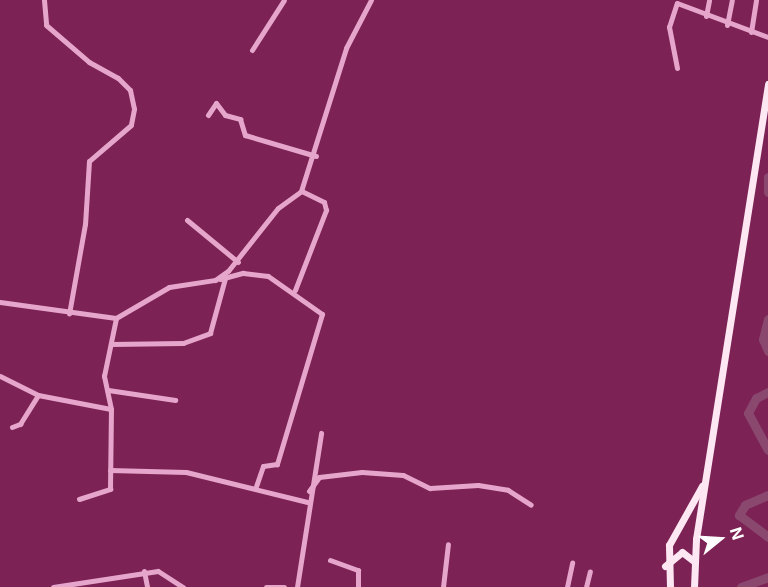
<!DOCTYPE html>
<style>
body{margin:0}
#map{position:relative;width:768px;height:587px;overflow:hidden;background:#7c2255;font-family:Inter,sans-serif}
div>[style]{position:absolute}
.river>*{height:9px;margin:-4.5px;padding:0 4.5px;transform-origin:4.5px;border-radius:4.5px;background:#8b486e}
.minor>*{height:5px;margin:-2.5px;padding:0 2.5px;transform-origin:2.5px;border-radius:2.5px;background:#e6a6cb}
.major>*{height:7px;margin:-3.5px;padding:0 3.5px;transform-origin:3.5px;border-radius:3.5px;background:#fde7f2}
span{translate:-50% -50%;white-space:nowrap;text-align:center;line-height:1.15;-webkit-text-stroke:5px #7c2255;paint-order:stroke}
.north{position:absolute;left:690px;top:509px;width:60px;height:60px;-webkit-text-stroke:4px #7c2255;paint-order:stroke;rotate:72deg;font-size:16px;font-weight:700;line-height:24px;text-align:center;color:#fff}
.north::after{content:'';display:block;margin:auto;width:21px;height:27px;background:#fff;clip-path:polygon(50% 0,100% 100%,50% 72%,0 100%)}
</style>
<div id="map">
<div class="river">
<div style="left:768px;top:177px;width:15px;rotate:90deg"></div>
<div style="left:768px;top:319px;width:21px;rotate:104deg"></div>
<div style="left:763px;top:339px;width:13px;rotate:67deg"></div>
<div style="left:768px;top:392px;width:13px;rotate:153deg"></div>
<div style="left:756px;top:398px;width:17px;rotate:118deg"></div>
<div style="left:748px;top:413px;width:42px;rotate:61.6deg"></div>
<div style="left:768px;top:495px;width:25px;rotate:157deg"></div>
<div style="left:745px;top:505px;width:12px;rotate:121deg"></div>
<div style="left:739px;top:515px;width:36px;rotate:37deg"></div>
<div style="left:741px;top:587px;width:29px;rotate:-20deg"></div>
</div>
<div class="minor">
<div style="left:44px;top:0;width:25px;rotate:85deg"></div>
<div style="left:46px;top:25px;width:57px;rotate:40.7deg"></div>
<div style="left:89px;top:62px;width:33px;rotate:29deg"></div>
<div style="left:118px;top:78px;width:17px;rotate:45deg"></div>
<div style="left:130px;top:90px;width:19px;rotate:78deg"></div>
<div style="left:134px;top:109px;width:16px;rotate:101deg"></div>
<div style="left:131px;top:125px;width:55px;rotate:139.4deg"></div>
<div style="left:89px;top:161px;width:63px;rotate:93.6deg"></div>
<div style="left:85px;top:224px;width:91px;rotate:100.1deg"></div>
<div style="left:706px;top:16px;width:16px;rotate:-79deg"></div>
<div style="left:727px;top:25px;width:25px;rotate:-79deg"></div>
<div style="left:751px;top:32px;width:32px;rotate:-81deg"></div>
<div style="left:252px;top:50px;width:59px;rotate:-57.4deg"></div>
<div style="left:677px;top:68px;width:42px;rotate:-101deg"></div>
<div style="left:669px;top:27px;width:25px;rotate:-72deg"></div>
<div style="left:677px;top:3px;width:97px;rotate:20.5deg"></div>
<div style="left:208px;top:115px;width:14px;rotate:-56deg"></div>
<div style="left:216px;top:103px;width:15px;rotate:53deg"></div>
<div style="left:225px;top:115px;width:16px;rotate:15deg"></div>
<div style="left:240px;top:119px;width:17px;rotate:73deg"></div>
<div style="left:245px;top:135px;width:74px;rotate:16.5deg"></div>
<div style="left:187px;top:220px;width:66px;rotate:39.5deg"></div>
<div style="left:220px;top:279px;width:24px;rotate:-15deg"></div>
<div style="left:243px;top:273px;width:25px;rotate:7deg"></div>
<div style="left:268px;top:276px;width:66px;rotate:35.1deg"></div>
<div style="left:322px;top:314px;width:157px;rotate:106.7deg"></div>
<div style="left:277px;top:464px;width:14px;rotate:172deg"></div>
<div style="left:263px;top:466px;width:21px;rotate:109deg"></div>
<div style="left:295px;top:290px;width:86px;rotate:-68.8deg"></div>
<div style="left:326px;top:210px;width:8px;rotate:-104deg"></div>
<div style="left:324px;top:202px;width:25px;rotate:-154deg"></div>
<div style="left:0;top:302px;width:117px;rotate:7.9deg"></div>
<div style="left:116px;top:318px;width:61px;rotate:-30.3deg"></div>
<div style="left:169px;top:287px;width:47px;rotate:-8.7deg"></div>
<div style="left:215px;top:280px;width:16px;rotate:-35deg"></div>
<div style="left:228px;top:271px;width:80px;rotate:-51.6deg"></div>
<div style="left:278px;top:208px;width:29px;rotate:-36deg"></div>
<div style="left:301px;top:191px;width:150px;rotate:-72.5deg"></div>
<div style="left:346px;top:48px;width:54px;rotate:-62.5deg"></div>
<div style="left:111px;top:344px;width:72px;rotate:-0.8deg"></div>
<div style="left:183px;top:343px;width:29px;rotate:-20deg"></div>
<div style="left:210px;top:333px;width:57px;rotate:-74.7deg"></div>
<div style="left:0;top:376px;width:42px;rotate:26.6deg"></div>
<div style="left:38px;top:395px;width:74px;rotate:10.9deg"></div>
<div style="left:108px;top:390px;width:68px;rotate:8.5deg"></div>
<div style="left:12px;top:427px;width:9px;rotate:-21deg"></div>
<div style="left:20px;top:424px;width:34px;rotate:-58deg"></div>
<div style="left:110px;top:470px;width:76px;rotate:1.5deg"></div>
<div style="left:186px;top:472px;width:125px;rotate:13.9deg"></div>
<div style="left:309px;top:491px;width:17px;rotate:-54deg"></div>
<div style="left:319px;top:477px;width:43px;rotate:-6.6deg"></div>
<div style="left:362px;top:472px;width:41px;rotate:4.2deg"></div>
<div style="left:403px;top:475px;width:30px;rotate:26deg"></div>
<div style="left:430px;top:488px;width:48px;rotate:-3.6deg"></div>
<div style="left:478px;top:485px;width:30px;rotate:9deg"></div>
<div style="left:508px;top:490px;width:27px;rotate:33deg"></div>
<div style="left:79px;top:499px;width:33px;rotate:-18deg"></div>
<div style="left:110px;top:489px;width:80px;rotate:-89.3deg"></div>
<div style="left:111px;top:409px;width:34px;rotate:-102deg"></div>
<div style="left:104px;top:376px;width:59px;rotate:-78.3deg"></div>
<div style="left:330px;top:560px;width:30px;rotate:20deg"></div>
<div style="left:358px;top:570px;width:17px;rotate:90deg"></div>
<div style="left:144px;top:571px;width:16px;rotate:79deg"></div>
<div style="left:53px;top:587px;width:106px;rotate:-8.7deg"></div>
<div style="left:158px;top:571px;width:30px;rotate:33deg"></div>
<div style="left:266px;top:587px;width:18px"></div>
<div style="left:297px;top:587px;width:156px;rotate:-81.1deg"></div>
<div style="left:443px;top:587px;width:43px;rotate:-83.4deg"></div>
<div style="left:567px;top:587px;width:25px;rotate:-78deg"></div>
<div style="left:586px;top:587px;width:16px;rotate:-76deg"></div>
</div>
<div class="major">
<div style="left:665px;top:566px;width:22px;rotate:-39deg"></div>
<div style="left:682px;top:552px;width:16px;rotate:38deg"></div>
<div style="left:670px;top:587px;width:42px;rotate:-91.4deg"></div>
<div style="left:669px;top:545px;width:68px;rotate:-60.8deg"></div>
<div style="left:694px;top:587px;width:48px;rotate:-87.6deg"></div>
<div style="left:696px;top:539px;width:461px;rotate:-81deg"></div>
</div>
<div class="north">N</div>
</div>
